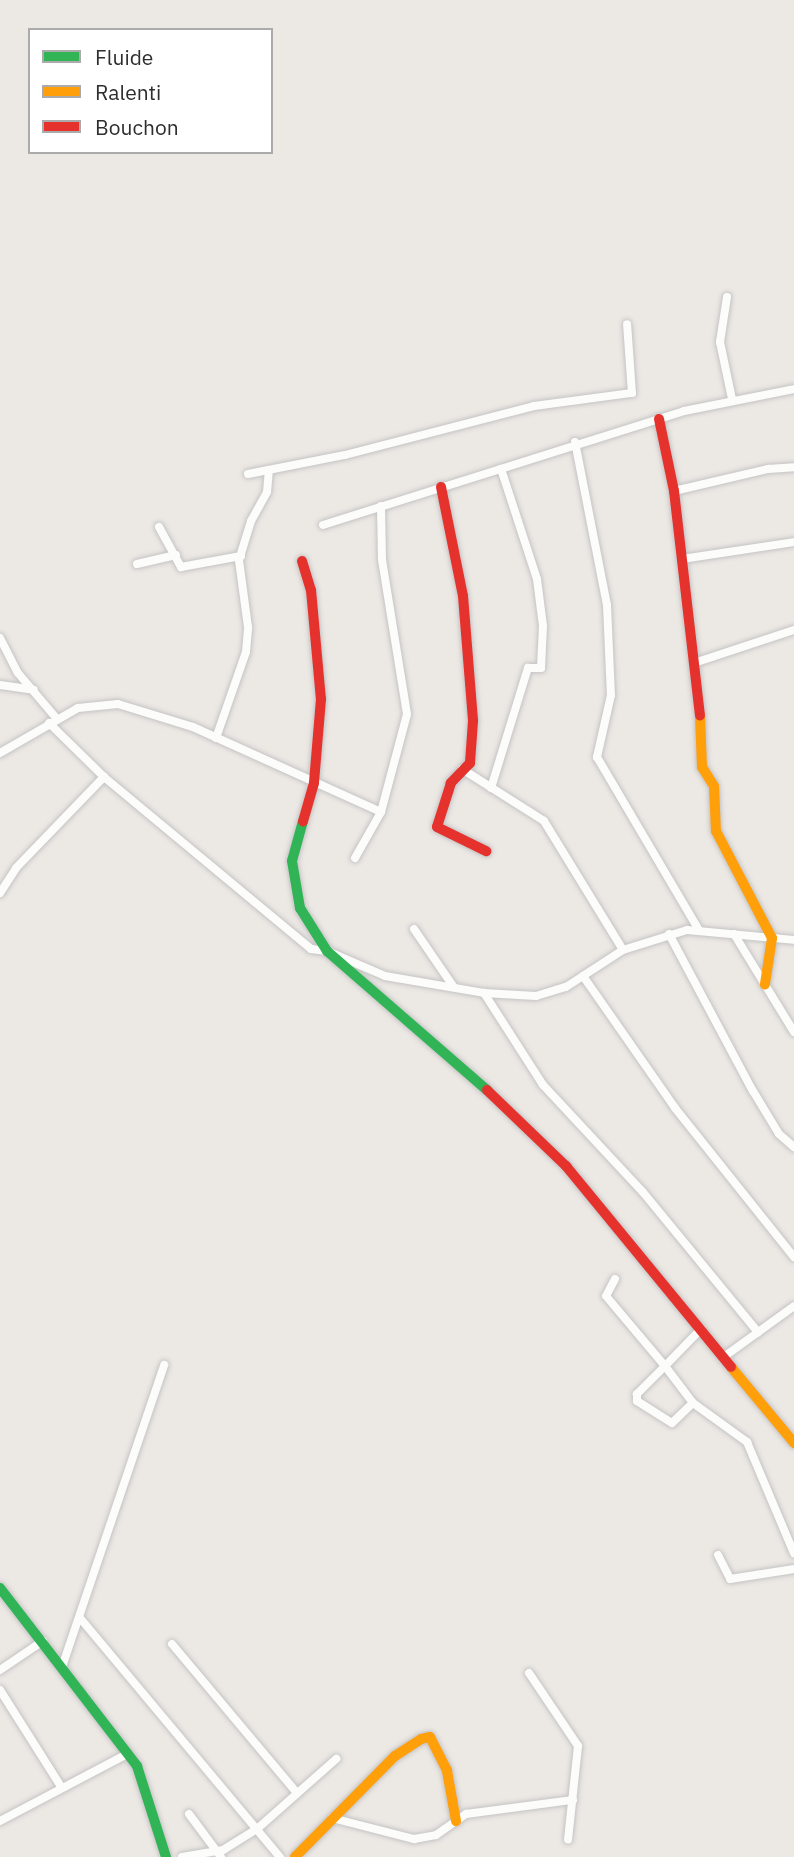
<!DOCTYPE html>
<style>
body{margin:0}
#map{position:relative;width:794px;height:1857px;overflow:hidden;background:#ece8e4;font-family:"IBM Plex Sans",sans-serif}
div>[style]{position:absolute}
.roads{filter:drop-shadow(0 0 2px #c5c4c5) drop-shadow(0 0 2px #c5c4c5)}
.street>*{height:8px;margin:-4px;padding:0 4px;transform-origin:4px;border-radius:4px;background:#fcfcfb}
.fast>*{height:10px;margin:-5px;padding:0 5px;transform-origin:5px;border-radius:5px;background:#30b455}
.slow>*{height:10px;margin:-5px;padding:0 5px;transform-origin:5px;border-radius:5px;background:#ff9f0a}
.jam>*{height:10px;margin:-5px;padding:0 5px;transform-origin:5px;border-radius:5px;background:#e5322d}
span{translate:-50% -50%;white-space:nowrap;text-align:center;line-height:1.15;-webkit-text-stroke:5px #fff;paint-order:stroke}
.legend{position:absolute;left:28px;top:28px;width:245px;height:126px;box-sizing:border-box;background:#fff;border:2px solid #ababab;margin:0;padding:9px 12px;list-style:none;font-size:21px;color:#2e2e2e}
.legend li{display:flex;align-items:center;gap:14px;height:35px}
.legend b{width:35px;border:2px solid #ababab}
</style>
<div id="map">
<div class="roads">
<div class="street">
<div style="left:727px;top:297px;width:46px;rotate:98.8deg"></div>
<div style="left:720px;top:342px;width:58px;rotate:78.1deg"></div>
<div style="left:575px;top:442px;width:166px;rotate:78.9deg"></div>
<div style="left:607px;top:605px;width:90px;rotate:87.5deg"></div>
<div style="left:611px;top:695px;width:64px;rotate:102.7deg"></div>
<div style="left:597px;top:757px;width:201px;rotate:59.5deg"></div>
<div style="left:248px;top:474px;width:99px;rotate:-11.1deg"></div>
<div style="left:345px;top:455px;width:195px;rotate:-14.5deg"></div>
<div style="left:534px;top:406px;width:99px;rotate:-7.6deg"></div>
<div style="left:632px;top:393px;width:69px;rotate:-94.1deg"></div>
<div style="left:674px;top:491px;width:97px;rotate:-13.2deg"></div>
<div style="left:768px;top:469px;width:26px;rotate:-4deg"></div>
<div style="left:323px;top:525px;width:379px;rotate:-17.5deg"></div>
<div style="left:684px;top:411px;width:112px;rotate:-11.3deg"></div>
<div style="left:159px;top:527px;width:46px;rotate:61.2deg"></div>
<div style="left:181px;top:567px;width:61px;rotate:-10.4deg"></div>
<div style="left:682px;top:559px;width:113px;rotate:-8.6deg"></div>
<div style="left:137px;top:564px;width:40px;rotate:-13deg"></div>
<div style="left:0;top:638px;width:39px;rotate:63deg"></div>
<div style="left:18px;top:673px;width:60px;rotate:49.7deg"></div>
<div style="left:697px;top:662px;width:102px;rotate:-18.3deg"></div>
<div style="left:0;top:685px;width:34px;rotate:8deg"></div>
<div style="left:49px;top:723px;width:77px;rotate:44.5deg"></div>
<div style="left:216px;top:738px;width:91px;rotate:-70.8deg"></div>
<div style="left:246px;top:652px;width:25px;rotate:-85deg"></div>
<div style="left:248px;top:627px;width:68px;rotate:-97.7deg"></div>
<div style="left:239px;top:560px;width:41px;rotate:-72.9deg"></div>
<div style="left:251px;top:521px;width:33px;rotate:-61deg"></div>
<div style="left:267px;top:492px;width:22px;rotate:-85deg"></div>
<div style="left:0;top:753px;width:90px;rotate:-30deg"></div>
<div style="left:78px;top:708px;width:40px;rotate:-5.7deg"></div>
<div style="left:118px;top:704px;width:78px;rotate:17deg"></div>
<div style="left:193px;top:727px;width:206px;rotate:24.3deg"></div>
<div style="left:462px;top:769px;width:97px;rotate:32.4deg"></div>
<div style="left:544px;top:821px;width:151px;rotate:58.5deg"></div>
<div style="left:491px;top:788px;width:126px;rotate:-72.9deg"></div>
<div style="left:528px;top:668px;width:13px"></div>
<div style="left:541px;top:668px;width:42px;rotate:-87.3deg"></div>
<div style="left:543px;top:626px;width:47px;rotate:-97.3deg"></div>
<div style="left:537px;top:579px;width:116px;rotate:-108.1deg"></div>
<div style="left:355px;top:858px;width:53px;rotate:-60.5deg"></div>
<div style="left:381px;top:812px;width:101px;rotate:-75.1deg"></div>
<div style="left:407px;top:714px;width:157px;rotate:-99.2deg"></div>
<div style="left:382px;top:559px;width:53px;rotate:-91.1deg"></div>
<div style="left:0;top:893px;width:30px;rotate:-57deg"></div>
<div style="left:16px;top:868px;width:127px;rotate:-46deg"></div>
<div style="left:104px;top:777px;width:269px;rotate:39.7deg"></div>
<div style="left:311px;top:949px;width:16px;rotate:7deg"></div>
<div style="left:327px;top:951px;width:63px;rotate:23.3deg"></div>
<div style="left:385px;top:976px;width:100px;rotate:9.7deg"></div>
<div style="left:484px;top:993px;width:52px;rotate:3.3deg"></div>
<div style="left:536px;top:996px;width:31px;rotate:-17deg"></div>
<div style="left:566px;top:987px;width:68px;rotate:-33deg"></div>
<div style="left:623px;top:950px;width:67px;rotate:-17.4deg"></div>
<div style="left:687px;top:930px;width:107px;rotate:5.3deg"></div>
<div style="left:414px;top:929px;width:69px;rotate:55.6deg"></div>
<div style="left:669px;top:934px;width:178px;rotate:61.9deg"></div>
<div style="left:753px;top:1091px;width:50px;rotate:58.8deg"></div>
<div style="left:779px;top:1134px;width:20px;rotate:41deg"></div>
<div style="left:734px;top:934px;width:115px;rotate:58.5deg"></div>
<div style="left:583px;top:976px;width:161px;rotate:55.1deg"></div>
<div style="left:675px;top:1108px;width:191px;rotate:51.4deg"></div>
<div style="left:484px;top:993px;width:109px;rotate:57.3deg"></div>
<div style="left:543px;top:1085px;width:145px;rotate:47deg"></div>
<div style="left:642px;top:1191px;width:183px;rotate:50.6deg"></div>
<div style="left:615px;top:1279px;width:19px;rotate:118deg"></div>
<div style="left:606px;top:1296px;width:92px;rotate:49.9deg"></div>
<div style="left:665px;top:1366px;width:40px;rotate:135deg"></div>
<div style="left:637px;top:1394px;width:7px;rotate:90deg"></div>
<div style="left:637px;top:1401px;width:41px;rotate:32.2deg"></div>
<div style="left:672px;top:1423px;width:29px;rotate:-44deg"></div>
<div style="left:701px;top:1329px;width:52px;rotate:134.2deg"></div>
<div style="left:665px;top:1366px;width:46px;rotate:52.9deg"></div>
<div style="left:693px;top:1403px;width:67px;rotate:35.8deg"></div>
<div style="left:747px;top:1442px;width:121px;rotate:67.1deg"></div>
<div style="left:725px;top:1356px;width:85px;rotate:-35.9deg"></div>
<div style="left:718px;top:1555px;width:27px;rotate:63deg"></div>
<div style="left:730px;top:1579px;width:65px;rotate:-8.9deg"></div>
<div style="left:80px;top:1618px;width:312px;rotate:50.1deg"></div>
<div style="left:172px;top:1644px;width:194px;rotate:50deg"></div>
<div style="left:62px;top:1667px;width:319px;rotate:-71.3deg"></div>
<div style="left:0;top:1670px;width:52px;rotate:-34deg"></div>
<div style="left:529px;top:1673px;width:88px;rotate:56.1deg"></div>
<div style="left:578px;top:1746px;width:94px;rotate:96.1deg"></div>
<div style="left:0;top:1690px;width:116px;rotate:57.7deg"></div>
<div style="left:189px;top:1814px;width:54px;rotate:53.3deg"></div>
<div style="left:332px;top:1818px;width:85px;rotate:14.4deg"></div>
<div style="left:414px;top:1839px;width:22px;rotate:-10deg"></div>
<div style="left:436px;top:1835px;width:37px;rotate:-35deg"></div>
<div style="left:466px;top:1814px;width:108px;rotate:-7.5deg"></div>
<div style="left:0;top:1821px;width:144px;rotate:-27.8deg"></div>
<div style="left:182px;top:1857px;width:42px;rotate:-9.7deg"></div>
<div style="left:223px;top:1850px;width:40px;rotate:-32deg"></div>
<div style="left:257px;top:1829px;width:106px;rotate:-41.5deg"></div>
</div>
<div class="fast">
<div style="left:303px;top:821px;width:41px;rotate:105.4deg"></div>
<div style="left:292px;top:861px;width:48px;rotate:80.3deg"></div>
<div style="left:300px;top:908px;width:51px;rotate:57.9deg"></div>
<div style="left:327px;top:951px;width:212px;rotate:41deg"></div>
<div style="left:0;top:1588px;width:225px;rotate:52.4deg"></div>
<div style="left:137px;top:1766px;width:96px;rotate:72.3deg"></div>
</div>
<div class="slow">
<div style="left:700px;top:715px;width:52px;rotate:87.8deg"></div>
<div style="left:702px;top:767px;width:22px;rotate:58deg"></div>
<div style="left:714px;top:786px;width:45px;rotate:87.5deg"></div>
<div style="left:716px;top:831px;width:121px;rotate:62.4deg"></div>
<div style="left:772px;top:938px;width:47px;rotate:98.7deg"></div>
<div style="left:731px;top:1367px;width:99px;rotate:50.3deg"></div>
<div style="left:295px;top:1857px;width:142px;rotate:-45.3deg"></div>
<div style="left:395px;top:1756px;width:31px;rotate:-33deg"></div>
<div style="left:421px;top:1739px;width:9px;rotate:-13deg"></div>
<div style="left:430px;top:1737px;width:38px;rotate:63deg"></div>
<div style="left:447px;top:1771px;width:51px;rotate:79.8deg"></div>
</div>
<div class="jam">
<div style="left:659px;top:419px;width:74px;rotate:78.2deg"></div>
<div style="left:674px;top:491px;width:226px;rotate:83.4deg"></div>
<div style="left:441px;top:487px;width:111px;rotate:78.6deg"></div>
<div style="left:463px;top:596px;width:125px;rotate:85.4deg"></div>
<div style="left:473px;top:721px;width:42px;rotate:94.1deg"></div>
<div style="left:470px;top:763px;width:28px;rotate:134deg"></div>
<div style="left:451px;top:783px;width:46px;rotate:107.7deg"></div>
<div style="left:437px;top:827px;width:55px;rotate:26.1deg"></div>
<div style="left:302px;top:561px;width:30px;rotate:73deg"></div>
<div style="left:311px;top:590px;width:109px;rotate:84.8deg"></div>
<div style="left:321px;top:699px;width:84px;rotate:94.8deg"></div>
<div style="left:314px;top:783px;width:40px;rotate:106deg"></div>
<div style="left:487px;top:1090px;width:110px;rotate:43.9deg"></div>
<div style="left:566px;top:1166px;width:260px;rotate:50.6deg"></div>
</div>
</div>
<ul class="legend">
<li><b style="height:9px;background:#30b455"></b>Fluide</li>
<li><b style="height:9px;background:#ff9f0a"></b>Ralenti</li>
<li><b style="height:9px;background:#e5322d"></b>Bouchon</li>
</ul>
</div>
